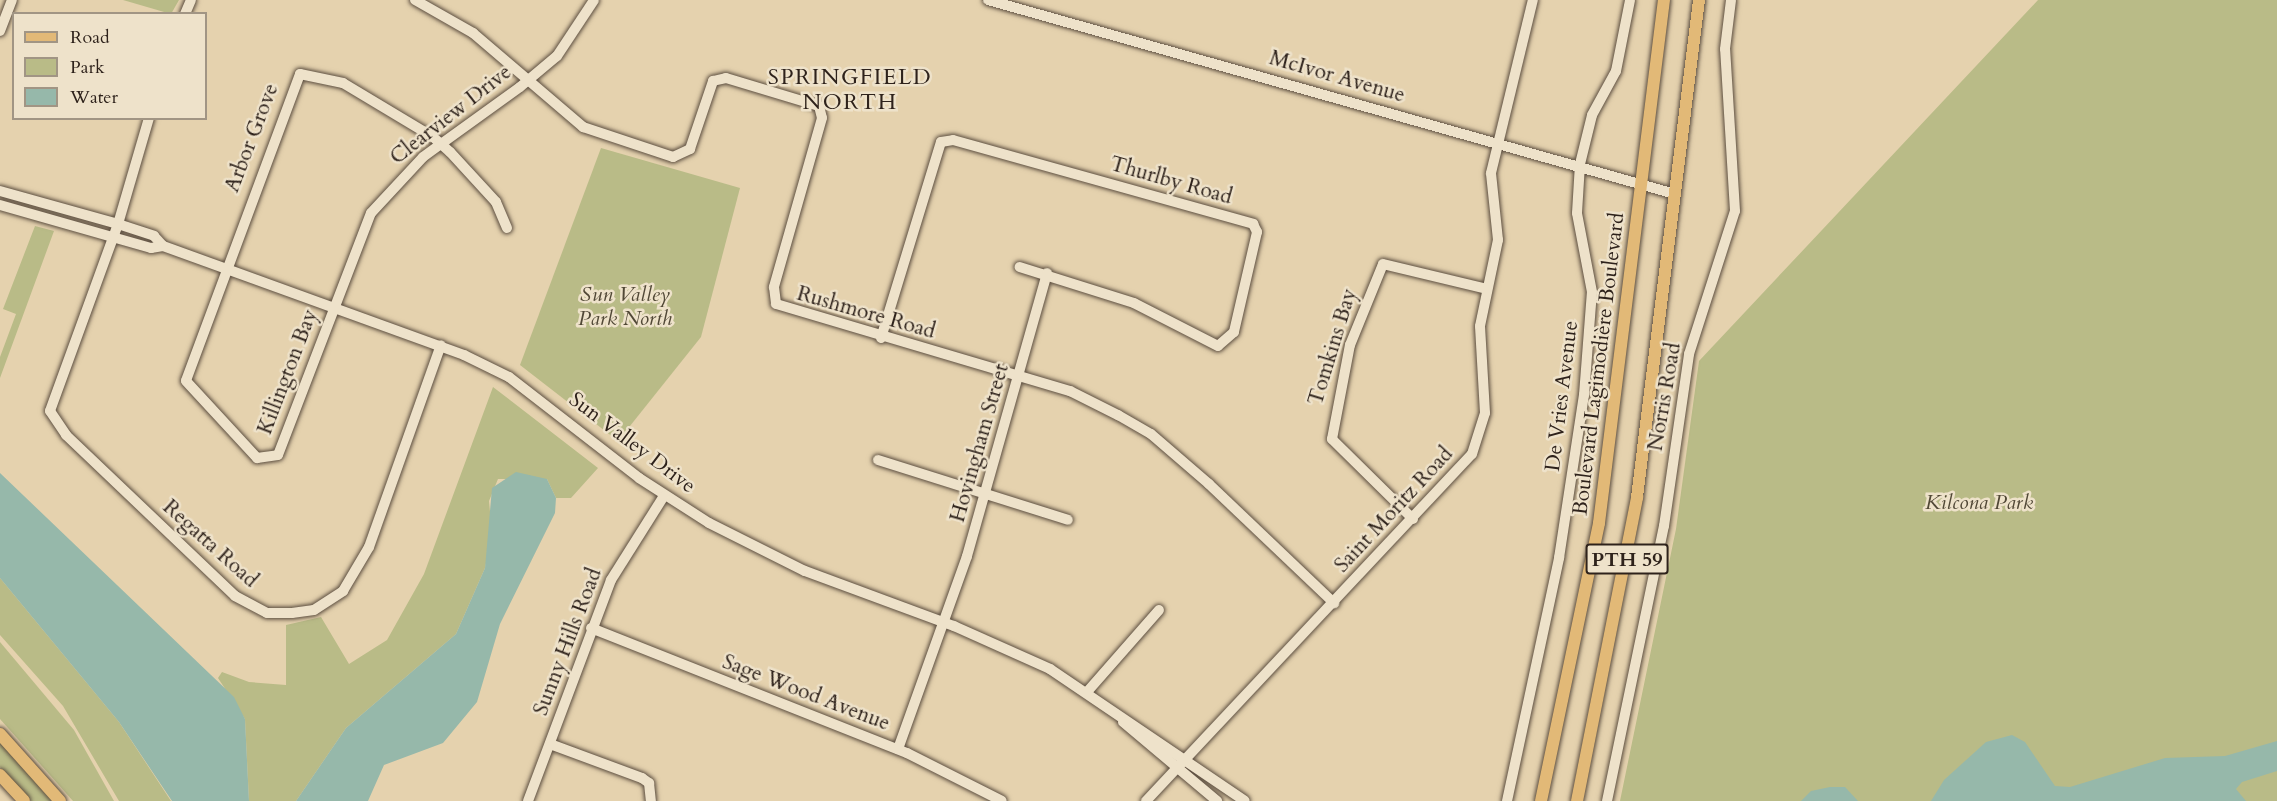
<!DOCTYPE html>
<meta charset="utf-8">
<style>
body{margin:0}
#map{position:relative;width:2277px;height:801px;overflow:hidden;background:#e5d2ae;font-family:Cardo,serif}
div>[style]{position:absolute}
.green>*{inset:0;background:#b9bb87}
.water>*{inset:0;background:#96b8aa}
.roads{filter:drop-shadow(0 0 2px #5c4e40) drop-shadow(0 0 2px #5c4e40)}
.minor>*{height:10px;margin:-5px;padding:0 5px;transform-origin:5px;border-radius:5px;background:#eee2ca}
.major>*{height:12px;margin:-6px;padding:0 6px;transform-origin:6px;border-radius:6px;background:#e2b977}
span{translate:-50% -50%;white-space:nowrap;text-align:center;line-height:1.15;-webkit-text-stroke:5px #eee2ca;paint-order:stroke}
.shield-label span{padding:2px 4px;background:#eee2ca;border:2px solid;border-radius:4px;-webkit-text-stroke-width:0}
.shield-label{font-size:20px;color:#2e221b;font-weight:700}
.street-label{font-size:21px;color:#2e221b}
.park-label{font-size:21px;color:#514836;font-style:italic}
.neighbourhood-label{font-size:22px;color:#2e221b;letter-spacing:1.5px}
.legend{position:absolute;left:12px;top:12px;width:195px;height:108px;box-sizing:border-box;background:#eee2ca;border:2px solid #a19584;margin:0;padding:8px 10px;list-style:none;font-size:18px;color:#2e221b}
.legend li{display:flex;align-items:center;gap:12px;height:30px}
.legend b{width:30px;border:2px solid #a19584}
</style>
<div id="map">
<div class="green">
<div style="clip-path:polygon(123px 0,179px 0,171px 14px)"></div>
<div style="clip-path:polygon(2038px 0,2277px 0,2277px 801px,1620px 801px,1676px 529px,1699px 361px)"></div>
<div style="clip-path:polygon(601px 148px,740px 188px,701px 337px,618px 441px,520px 365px)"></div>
<div style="clip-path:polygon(35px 226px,54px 231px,0 378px,0 357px,16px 314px,3px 309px)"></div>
<div style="clip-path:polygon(493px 387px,598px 468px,571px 498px,556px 498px,547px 479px,498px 479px,489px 501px,492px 533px,485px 568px,456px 634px,346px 728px,296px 801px,249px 801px,245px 719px,218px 678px,222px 672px,249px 682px,286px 685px,286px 625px,321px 617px,349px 664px,387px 640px,424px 574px)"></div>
<div style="clip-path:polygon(0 578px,119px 722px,171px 801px,119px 801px,63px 706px,0 635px)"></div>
<div style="clip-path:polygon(0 642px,74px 730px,114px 801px,73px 801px,0 719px)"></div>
<div style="clip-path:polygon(0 743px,16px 759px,53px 801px,31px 801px,0 767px)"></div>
</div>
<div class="water">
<div style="clip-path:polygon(516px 472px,547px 479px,556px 498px,555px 513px,500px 624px,477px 702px,443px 743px,384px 765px,368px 801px,296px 801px,346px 728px,456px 634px,485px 568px,492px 488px)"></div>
<div style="clip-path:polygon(0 473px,234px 697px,245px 719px,249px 801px,172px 801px,119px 722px,0 578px)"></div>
<div style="clip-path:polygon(2012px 735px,2025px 742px,2055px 786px,2070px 787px,2165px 758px,2225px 756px,2277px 741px,2277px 771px,2242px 782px,2236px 789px,2246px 801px,1931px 801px,1944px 780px,1986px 742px)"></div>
<div style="clip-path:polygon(1830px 787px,1845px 787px,1858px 801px,1801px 801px,1811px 791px)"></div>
</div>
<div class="roads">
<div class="minor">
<div style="left:415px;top:0;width:67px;rotate:29.6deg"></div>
<div style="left:473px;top:33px;width:145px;rotate:40.5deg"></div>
<div style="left:583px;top:127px;width:95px;rotate:18.4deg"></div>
<div style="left:673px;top:157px;width:19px;rotate:-25deg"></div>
<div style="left:690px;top:149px;width:72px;rotate:-71.3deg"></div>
<div style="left:713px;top:81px;width:13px;rotate:-13deg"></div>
<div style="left:726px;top:78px;width:97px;rotate:16.8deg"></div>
<div style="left:819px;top:106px;width:12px;rotate:76deg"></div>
<div style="left:822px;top:118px;width:176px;rotate:105.9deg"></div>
<div style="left:774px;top:287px;width:17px;rotate:83deg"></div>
<div style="left:776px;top:304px;width:307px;rotate:16.5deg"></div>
<div style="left:1070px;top:391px;width:54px;rotate:26.6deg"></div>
<div style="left:1118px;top:415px;width:38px;rotate:30deg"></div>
<div style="left:1151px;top:434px;width:77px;rotate:40.8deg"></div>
<div style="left:1209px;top:484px;width:173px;rotate:43.6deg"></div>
<div style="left:988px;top:0;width:714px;rotate:15.77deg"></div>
<div style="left:185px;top:14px;width:15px;rotate:-67deg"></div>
<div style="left:0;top:31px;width:33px;rotate:-69deg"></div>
<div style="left:149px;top:118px;width:110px;rotate:106.3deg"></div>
<div style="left:118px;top:224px;width:199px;rotate:110deg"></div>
<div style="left:50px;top:411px;width:29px;rotate:56deg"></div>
<div style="left:66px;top:435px;width:233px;rotate:43.6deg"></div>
<div style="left:235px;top:596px;width:36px;rotate:28deg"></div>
<div style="left:267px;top:613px;width:25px"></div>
<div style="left:292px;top:613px;width:22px;rotate:-8deg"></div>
<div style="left:314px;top:610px;width:35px;rotate:-33deg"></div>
<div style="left:343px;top:591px;width:51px;rotate:-59.4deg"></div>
<div style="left:369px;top:547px;width:214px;rotate:-70.4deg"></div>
<div style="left:0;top:191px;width:123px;rotate:15.6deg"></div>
<div style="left:118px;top:224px;width:38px;rotate:18deg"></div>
<div style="left:154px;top:236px;width:13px;rotate:48deg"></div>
<div style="left:163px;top:246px;width:320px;rotate:19.9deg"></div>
<div style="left:464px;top:355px;width:50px;rotate:26.1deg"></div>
<div style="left:509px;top:377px;width:165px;rotate:37.8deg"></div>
<div style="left:639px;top:478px;width:83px;rotate:32.7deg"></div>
<div style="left:709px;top:523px;width:107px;rotate:26.6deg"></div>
<div style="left:805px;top:571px;width:159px;rotate:20.3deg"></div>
<div style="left:954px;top:626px;width:105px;rotate:24.1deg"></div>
<div style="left:1050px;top:669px;width:235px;rotate:34.1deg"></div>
<div style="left:0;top:205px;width:157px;rotate:15.9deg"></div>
<div style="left:151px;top:248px;width:12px;rotate:-9deg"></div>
<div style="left:507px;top:228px;width:28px;rotate:-113deg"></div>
<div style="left:496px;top:202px;width:68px;rotate:-132.6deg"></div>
<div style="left:450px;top:152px;width:12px;rotate:-138deg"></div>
<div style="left:441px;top:144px;width:11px;rotate:-139deg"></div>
<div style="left:433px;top:137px;width:105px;rotate:-149deg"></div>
<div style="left:343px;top:83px;width:44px;rotate:-168.2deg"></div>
<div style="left:300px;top:74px;width:327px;rotate:110.4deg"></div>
<div style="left:186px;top:381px;width:105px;rotate:47.3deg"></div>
<div style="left:257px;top:458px;width:21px;rotate:-8deg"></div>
<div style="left:278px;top:455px;width:259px;rotate:-69deg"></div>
<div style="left:371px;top:213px;width:76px;rotate:-47.1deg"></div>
<div style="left:423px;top:157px;width:22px;rotate:-36deg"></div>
<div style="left:441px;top:144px;width:97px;rotate:-35.8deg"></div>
<div style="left:520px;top:87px;width:48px;rotate:-40deg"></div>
<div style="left:557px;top:56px;width:67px;rotate:-56.5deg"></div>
<div style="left:881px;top:338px;width:205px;rotate:-73deg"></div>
<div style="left:941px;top:142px;width:12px;rotate:-9deg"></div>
<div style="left:953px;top:140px;width:312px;rotate:15.6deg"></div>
<div style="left:1253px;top:224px;width:9px;rotate:63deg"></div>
<div style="left:1257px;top:232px;width:103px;rotate:103deg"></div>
<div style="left:1234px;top:332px;width:21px;rotate:139deg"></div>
<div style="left:1218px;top:346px;width:94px;rotate:-152.9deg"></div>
<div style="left:1134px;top:303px;width:120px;rotate:-162.5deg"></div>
<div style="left:878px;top:460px;width:199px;rotate:17.5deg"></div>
<div style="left:1413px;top:519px;width:114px;rotate:-135.4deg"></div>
<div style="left:1332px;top:439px;width:96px;rotate:-79.2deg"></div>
<div style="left:1350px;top:345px;width:87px;rotate:-67.8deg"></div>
<div style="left:1383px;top:264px;width:107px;rotate:13.5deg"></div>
<div style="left:591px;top:628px;width:340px;rotate:21.6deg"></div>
<div style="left:907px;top:753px;width:106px;rotate:26.8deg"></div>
<div style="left:1087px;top:692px;width:109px;rotate:-48.7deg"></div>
<div style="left:1123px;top:722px;width:123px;rotate:40deg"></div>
<div style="left:550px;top:744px;width:98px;rotate:20.3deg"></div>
<div style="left:642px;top:778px;width:9px;rotate:36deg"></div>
<div style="left:649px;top:783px;width:18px;rotate:84deg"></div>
<div style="left:898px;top:749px;width:205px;rotate:-70.3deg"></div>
<div style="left:967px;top:556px;width:294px;rotate:-74.2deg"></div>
<div style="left:528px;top:801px;width:236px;rotate:-69.4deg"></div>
<div style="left:611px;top:580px;width:99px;rotate:-57.8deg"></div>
<div style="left:1146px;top:801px;width:476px;rotate:-46.8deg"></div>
<div style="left:1472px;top:454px;width:43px;rotate:-72.4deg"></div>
<div style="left:1485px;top:413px;width:87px;rotate:-93.3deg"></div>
<div style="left:1480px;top:326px;width:88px;rotate:-78.2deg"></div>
<div style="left:1498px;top:240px;width:67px;rotate:-96deg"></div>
<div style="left:1491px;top:173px;width:178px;rotate:-76.4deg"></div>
<div style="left:1507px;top:801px;width:249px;rotate:-77.9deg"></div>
<div style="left:1559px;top:558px;width:165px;rotate:-81.3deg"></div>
<div style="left:1584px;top:395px;width:103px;rotate:-85.6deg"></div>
<div style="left:1592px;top:292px;width:80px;rotate:-100.8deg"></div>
<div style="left:1577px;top:213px;width:49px;rotate:-86.5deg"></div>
<div style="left:1580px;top:164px;width:50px;rotate:-76.2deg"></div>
<div style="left:1592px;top:115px;width:50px;rotate:-61.4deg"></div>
<div style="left:1616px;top:71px;width:72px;rotate:-78.8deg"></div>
<div style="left:1607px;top:801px;width:281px;rotate:-78.3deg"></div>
<div style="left:1664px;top:526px;width:174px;rotate:-81.7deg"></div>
<div style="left:1689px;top:354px;width:150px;rotate:-72.2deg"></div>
<div style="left:1735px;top:211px;width:162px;rotate:-93.5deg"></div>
<div style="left:1725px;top:49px;width:49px;rotate:-83deg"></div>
</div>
<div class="major">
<div style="left:0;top:734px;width:90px;rotate:48.2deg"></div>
<div style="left:0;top:775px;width:35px;rotate:47deg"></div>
<div style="left:1541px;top:801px;width:284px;rotate:-78.2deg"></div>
<div style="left:1599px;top:523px;width:527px;rotate:-82.92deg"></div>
<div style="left:1577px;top:801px;width:310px;rotate:-78.8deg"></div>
<div style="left:1637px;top:497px;width:501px;rotate:-82.89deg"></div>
</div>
</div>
<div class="shield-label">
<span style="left:1627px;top:559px">PTH 59</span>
</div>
<div class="street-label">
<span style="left:1337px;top:77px;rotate:16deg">McIvor Avenue</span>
<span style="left:451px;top:115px;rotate:-38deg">Clearview Drive</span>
<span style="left:252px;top:138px;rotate:-69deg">Arbor Grove</span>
<span style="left:1171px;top:181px;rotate:16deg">Thurlby Road</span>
<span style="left:866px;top:313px;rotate:16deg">Rushmore Road</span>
<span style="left:1333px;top:347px;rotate:-73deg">Tomkins Bay</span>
<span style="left:1599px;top:364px;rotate:-83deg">Boulevard Lagimodière Boulevard</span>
<span style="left:288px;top:372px;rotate:-69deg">Killington Bay</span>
<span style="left:1562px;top:396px;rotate:-83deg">De Vries Avenue</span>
<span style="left:1665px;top:397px;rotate:-80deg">Norris Road</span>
<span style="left:632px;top:443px;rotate:37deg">Sun Valley Drive</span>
<span style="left:980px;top:443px;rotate:-74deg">Hovingham Street</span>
<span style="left:1394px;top:510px;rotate:-47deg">Saint Moritz Road</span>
<span style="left:210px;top:544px;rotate:42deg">Regatta Road</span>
<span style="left:568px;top:642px;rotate:-69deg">Sunny Hills Road</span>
<span style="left:806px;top:693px;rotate:21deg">Sage Wood Avenue</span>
</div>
<div class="park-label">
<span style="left:625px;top:307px">Sun Valley<br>Park North</span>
<span style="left:1979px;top:503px">Kilcona Park</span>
</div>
<div class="neighbourhood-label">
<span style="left:850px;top:90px">SPRINGFIELD<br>NORTH</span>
</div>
<ul class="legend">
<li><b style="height:8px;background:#e2b977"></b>Road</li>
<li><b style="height:16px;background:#b9bb87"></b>Park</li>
<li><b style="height:16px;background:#96b8aa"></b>Water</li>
</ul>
</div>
